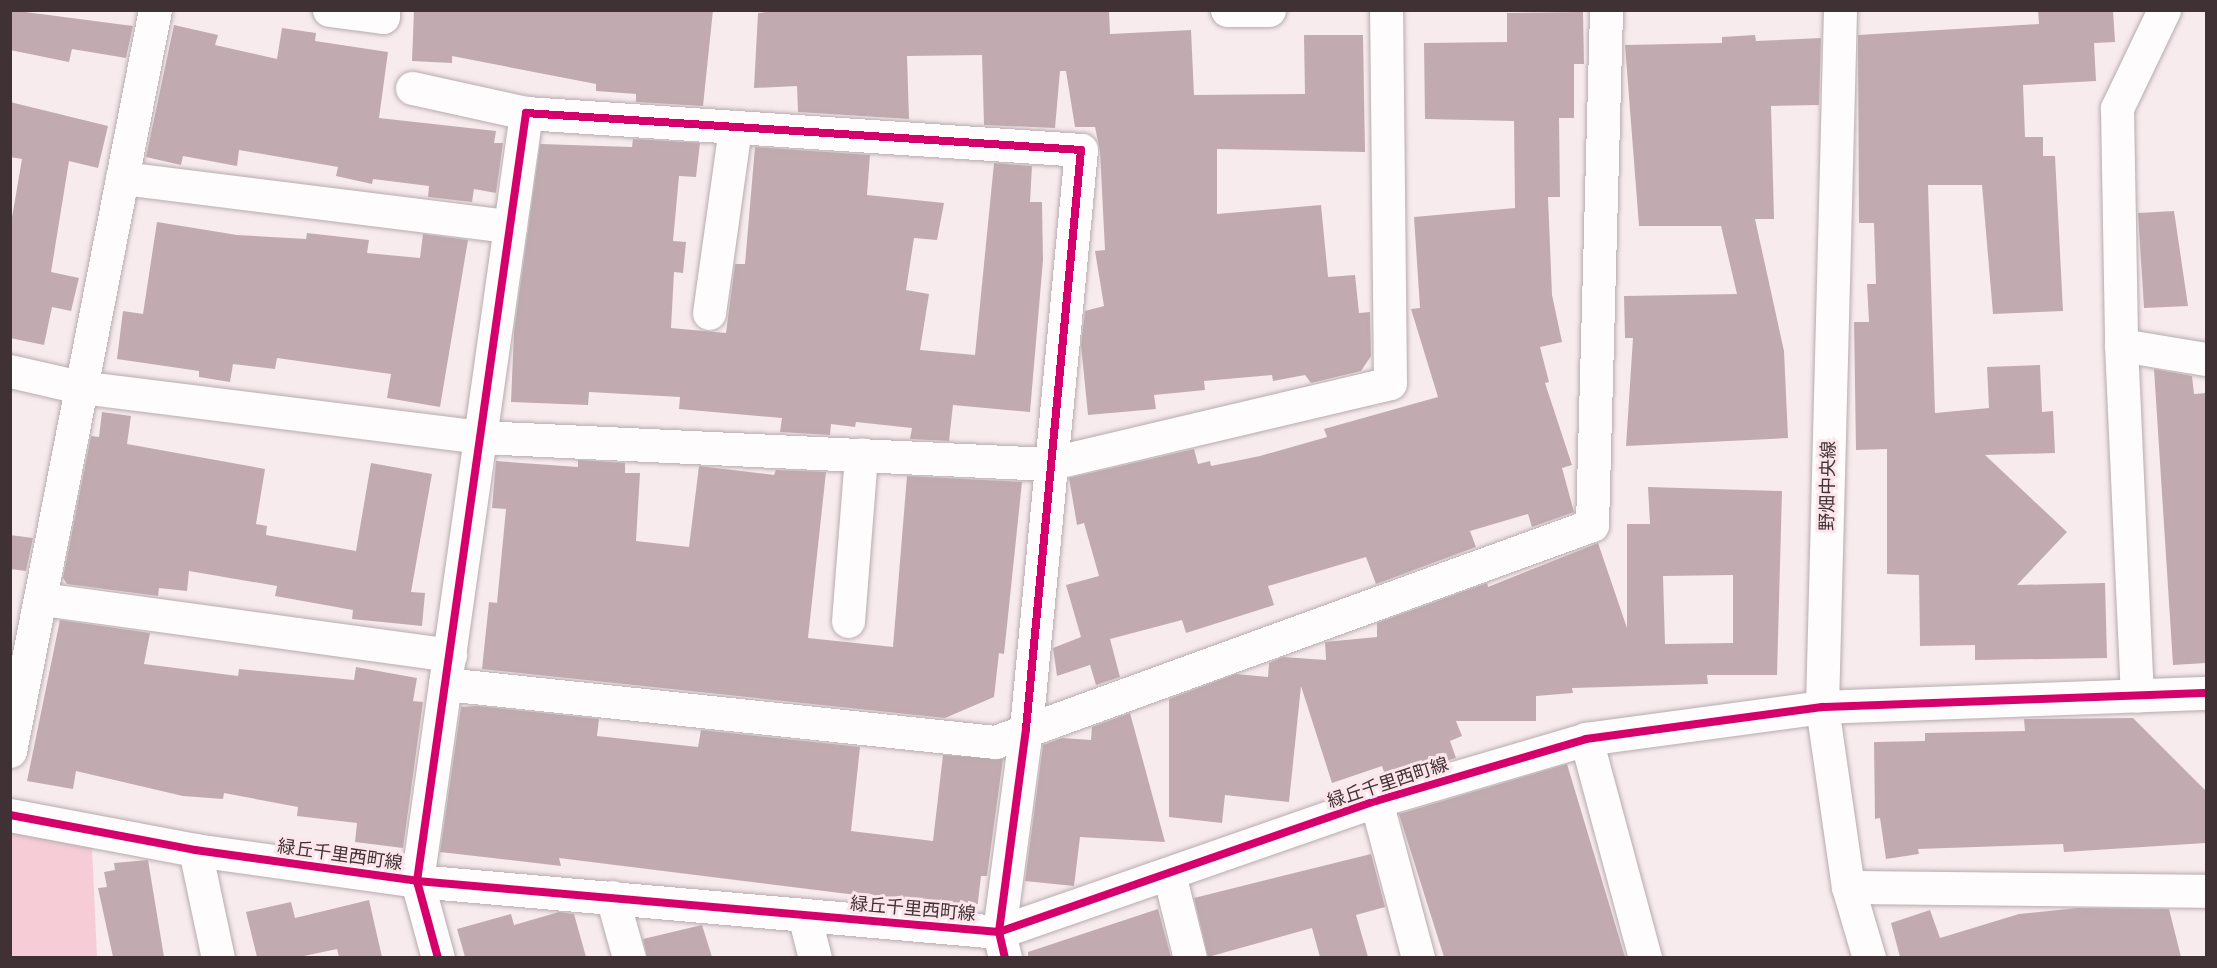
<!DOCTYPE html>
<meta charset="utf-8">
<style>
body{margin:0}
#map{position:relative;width:2217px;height:968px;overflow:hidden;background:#f7ebee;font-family:Bitter,"Noto Sans JP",serif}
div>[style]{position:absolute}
.green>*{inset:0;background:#f6cdd7}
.building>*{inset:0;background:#c1abb1}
.roads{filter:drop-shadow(0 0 2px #b7abae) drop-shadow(0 0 2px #b7abae)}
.minor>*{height:33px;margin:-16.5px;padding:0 16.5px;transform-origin:16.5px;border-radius:16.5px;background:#fefcfc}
.cycleway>*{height:8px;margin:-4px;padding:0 4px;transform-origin:4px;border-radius:4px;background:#d6006c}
span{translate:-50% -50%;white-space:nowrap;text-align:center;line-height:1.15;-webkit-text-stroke:6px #fce6eb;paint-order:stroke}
.street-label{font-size:18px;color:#3f3134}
.frame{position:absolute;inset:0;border:12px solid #3f3134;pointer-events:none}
</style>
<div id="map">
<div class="green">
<div style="clip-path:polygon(11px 829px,92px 848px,97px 957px,11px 958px)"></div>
</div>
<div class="building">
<div style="clip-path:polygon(10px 10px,133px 26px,126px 58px,72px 49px,69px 62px,10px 50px)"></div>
<div style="clip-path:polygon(414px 10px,713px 10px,703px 106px,636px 102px,636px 94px,596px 91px,596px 84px,452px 56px,452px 63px,412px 61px)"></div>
<div style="clip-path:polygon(788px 10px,1109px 10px,1110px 34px,1191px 30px,1194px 95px,1305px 94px,1304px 35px,1363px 35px,1365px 152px,1217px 149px,1217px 214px,1321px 205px,1328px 277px,1355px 275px,1359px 313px,1370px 312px,1371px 356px,1361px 371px,1311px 383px,1305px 375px,1273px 381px,1272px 375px,1204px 381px,1205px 390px,1154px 395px,1156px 409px,1088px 415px,1081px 345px,1085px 311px,1104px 306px,1095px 251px,1105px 250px,1100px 151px,1095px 127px,1075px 127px,1066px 71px,1060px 71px,1055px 128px,984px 125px,982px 55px,907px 56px,909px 119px,798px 112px,797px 86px,754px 88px,758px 13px)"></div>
<div style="clip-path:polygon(2038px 10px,2113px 10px,2115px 42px,2094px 43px,2096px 81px,2023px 85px,2025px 137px,2043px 137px,2043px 156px,2055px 156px,2063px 311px,1993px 314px,1982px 185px,1928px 185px,1935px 413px,1989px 408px,1987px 367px,2040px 365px,2042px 412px,2053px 411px,2055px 453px,1985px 455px,2067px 532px,2017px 585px,2105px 583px,2107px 658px,1975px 660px,1975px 645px,1920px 646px,1919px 575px,1887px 574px,1887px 449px,1856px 450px,1854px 322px,1869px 322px,1867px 284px,1876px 284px,1874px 223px,1859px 223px,1858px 35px,2039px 24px)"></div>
<div style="clip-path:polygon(1583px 12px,1584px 64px,1574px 64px,1574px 118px,1559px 118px,1560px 197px,1548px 197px,1552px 295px,1562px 342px,1540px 347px,1549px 382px,1545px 383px,1572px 465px,1562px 468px,1574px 512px,1532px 527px,1528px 514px,1470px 531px,1476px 547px,1376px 584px,1366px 557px,1268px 586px,1274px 605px,1186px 633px,1182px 620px,1110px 639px,1120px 677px,1096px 685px,1090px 665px,1057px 676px,1053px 648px,1081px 637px,1066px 585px,1099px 576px,1084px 523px,1077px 525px,1069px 478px,1194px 449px,1198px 464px,1210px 461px,1211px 466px,1260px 456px,1327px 437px,1324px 429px,1438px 397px,1411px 309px,1420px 308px,1414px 217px,1515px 208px,1514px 121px,1425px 119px,1424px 43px,1507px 42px,1507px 13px)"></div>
<div style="clip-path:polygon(174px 25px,218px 35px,215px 45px,277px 59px,282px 28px,316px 33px,315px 41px,388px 52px,379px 118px,496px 131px,494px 143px,503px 143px,496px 193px,474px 189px,472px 202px,428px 197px,429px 186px,373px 179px,372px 184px,336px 176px,338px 167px,239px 150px,237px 166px,183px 156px,181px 165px,146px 157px)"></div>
<div style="clip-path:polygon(1755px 35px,1756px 41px,1821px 38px,1819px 105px,1771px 106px,1774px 219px,1755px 219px,1784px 351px,1788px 438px,1626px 446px,1633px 338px,1625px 338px,1624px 296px,1737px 294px,1721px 226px,1639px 226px,1625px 45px,1722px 43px,1722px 37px)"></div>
<div style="clip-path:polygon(10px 102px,108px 126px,98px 168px,69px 161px,51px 272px,79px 278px,71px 311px,52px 307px,44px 345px,10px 338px,10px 229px,22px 159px,10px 157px)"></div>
<div style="clip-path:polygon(633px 139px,700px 143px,696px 177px,679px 176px,673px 241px,686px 242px,683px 273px,674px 272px,671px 328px,726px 333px,735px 264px,745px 264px,755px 147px,870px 155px,867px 195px,944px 203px,937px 240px,914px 238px,906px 290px,929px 294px,920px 350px,975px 355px,994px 163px,1032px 166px,1030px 202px,1042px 202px,1043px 260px,1030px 412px,953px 405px,949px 441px,910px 439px,912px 428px,856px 422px,855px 427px,831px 424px,830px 435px,780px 432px,782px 418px,679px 409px,680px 397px,589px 392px,588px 405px,511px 402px,514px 331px,540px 144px,632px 147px)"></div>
<div style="clip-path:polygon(2174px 211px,2188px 306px,2144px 308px,2138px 213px)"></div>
<div style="clip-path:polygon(157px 222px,237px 235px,306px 239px,307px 233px,369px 240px,367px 253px,420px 258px,423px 234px,468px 240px,440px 407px,387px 398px,391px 374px,277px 358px,275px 369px,233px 364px,230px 382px,199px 377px,199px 371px,117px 359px,123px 311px,143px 314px)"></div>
<div style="clip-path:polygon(2154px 369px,2192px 376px,2194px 394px,2206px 393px,2206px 663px,2173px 665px)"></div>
<div style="clip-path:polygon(102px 412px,131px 416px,127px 444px,265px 469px,256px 524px,267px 526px,266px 535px,356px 551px,371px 463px,432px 474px,411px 592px,425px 593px,422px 626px,352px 619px,353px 610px,275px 596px,277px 586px,189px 571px,187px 591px,159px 588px,158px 596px,67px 584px,63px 578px,91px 436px,99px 437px)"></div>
<div style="clip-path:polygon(578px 460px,625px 463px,625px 473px,640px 473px,636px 541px,689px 547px,699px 466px,774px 475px,776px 470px,826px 472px,808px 638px,893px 647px,907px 476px,1022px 482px,1004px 654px,999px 653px,994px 697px,945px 718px,482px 669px,489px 602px,497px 603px,506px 509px,492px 508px,496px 461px,578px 467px)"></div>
<div style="clip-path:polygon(evenodd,1648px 487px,1782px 491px,1777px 675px,1707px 675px,1708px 684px,1572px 688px,1573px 693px,1536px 696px,1536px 721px,1456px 721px,1462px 736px,1450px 741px,1456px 758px,1386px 778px,1382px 766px,1332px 783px,1301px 686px,1289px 802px,1225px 795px,1222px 823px,1169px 817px,1169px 699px,1236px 674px,1268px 677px,1269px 663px,1283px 657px,1326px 660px,1325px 642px,1377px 637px,1377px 623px,1487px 583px,1488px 587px,1598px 543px,1627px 628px,1627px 524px,1650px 524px,1648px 487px,1733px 575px,1733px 643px,1665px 644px,1663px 576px,1733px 575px)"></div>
<div style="clip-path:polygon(10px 535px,33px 538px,26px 571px,10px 569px)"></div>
<div style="clip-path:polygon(60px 620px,150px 633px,144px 664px,238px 676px,239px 669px,354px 680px,356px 667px,417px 678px,413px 701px,423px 702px,403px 848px,355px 842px,357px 823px,297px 816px,298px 807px,224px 793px,223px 799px,183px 796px,76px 771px,73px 789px,27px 781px)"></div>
<div style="clip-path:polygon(477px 706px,599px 719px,597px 736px,698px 747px,701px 730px,860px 747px,851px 831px,933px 841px,943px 755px,1003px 759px,987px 876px,981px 876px,977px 910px,559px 858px,561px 866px,440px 852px,461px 707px)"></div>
<div style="clip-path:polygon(1130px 713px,1165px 842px,1080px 837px,1074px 886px,1025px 881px,1043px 745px,1062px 738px,1091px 740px,1092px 727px)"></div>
<div style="clip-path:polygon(2133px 718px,2206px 791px,2206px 843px,2064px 852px,2063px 844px,1918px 849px,1919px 854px,1886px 859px,1880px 818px,1875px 819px,1874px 742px,1925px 741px,1925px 733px,2025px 731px,2024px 719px)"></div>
<div style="clip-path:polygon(1567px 764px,1625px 957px,1444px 957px,1399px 814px)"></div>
<div style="clip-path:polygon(1371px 854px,1385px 907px,1356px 915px,1368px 957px,1320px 957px,1312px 928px,1208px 957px,1194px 898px)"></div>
<div style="clip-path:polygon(148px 860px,164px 957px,113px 957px,98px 888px,107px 887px,104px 872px,115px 870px,114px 863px)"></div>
<div style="clip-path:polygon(369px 900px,382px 957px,339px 957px,337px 949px,299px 957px,257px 957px,246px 912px,291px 902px,295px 918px)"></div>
<div style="clip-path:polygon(2078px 908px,2169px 909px,2181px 957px,1900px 957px,1891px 923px,1930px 910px,1940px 938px,2019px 914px)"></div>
<div style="clip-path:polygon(1158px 909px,1171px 957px,1028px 957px,1028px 952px)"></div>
<div style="clip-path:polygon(559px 912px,574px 914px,586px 957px,465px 957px,457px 929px,511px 914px,514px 925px)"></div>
<div style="clip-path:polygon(702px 925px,712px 957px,647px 957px,643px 939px)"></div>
</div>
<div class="roads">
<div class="minor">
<div style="left:329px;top:10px;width:54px;rotate:7.4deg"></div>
<div style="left:383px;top:17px;width:7px;rotate:-90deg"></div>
<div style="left:1227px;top:10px;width:42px"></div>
<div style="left:1840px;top:10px;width:697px;rotate:91.48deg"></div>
<div style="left:1822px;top:707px;width:182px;rotate:81.8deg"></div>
<div style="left:1848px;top:887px;width:74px;rotate:73.5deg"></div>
<div style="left:2164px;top:10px;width:109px;rotate:115.6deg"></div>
<div style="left:2117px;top:108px;width:237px;rotate:89deg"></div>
<div style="left:2121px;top:345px;width:86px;rotate:9.4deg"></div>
<div style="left:412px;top:88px;width:117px;rotate:12.4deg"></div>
<div style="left:122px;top:178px;width:391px;rotate:7.1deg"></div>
<div style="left:709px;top:313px;width:188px;rotate:-82deg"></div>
<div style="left:2121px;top:345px;width:351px;rotate:87.4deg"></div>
<div style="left:10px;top:371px;width:72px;rotate:12.9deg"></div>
<div style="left:80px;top:387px;width:403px;rotate:7.1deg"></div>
<div style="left:480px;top:437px;width:569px;rotate:2.72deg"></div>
<div style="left:1048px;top:464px;width:351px;rotate:-13.3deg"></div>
<div style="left:1390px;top:383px;width:373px;rotate:-90.6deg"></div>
<div style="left:42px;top:599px;width:412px;rotate:7.8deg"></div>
<div style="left:848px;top:621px;width:167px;rotate:-85.5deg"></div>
<div style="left:445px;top:684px;width:553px;rotate:6.02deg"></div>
<div style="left:995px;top:742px;width:635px;rotate:-19.98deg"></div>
<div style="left:1592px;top:525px;width:515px;rotate:-88.44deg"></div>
<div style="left:1586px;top:739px;width:227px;rotate:74.9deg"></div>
<div style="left:10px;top:751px;width:755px;rotate:-78.93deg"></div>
<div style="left:1376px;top:801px;width:163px;rotate:75deg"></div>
<div style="left:10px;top:815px;width:188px;rotate:10.7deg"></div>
<div style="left:195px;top:850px;width:224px;rotate:7.9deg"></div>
<div style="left:417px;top:881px;width:584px;rotate:5.01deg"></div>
<div style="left:999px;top:932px;width:399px;rotate:-19.2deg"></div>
<div style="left:1376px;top:801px;width:219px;rotate:-16.4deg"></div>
<div style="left:1586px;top:739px;width:238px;rotate:-7.7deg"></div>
<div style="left:1822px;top:707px;width:384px;rotate:-2.1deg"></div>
<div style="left:195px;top:850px;width:110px;rotate:78deg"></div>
<div style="left:1169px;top:874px;width:87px;rotate:76deg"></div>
<div style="left:1848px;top:887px;width:358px;rotate:0.6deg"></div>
<div style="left:612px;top:897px;width:63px;rotate:74.4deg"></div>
<div style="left:804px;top:915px;width:44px;rotate:75.7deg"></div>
<div style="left:438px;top:958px;width:80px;rotate:-105.3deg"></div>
<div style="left:417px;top:881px;width:776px;rotate:-81.92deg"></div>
<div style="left:526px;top:113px;width:556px;rotate:3.81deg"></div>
<div style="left:1081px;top:150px;width:582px;rotate:95.43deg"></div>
<div style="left:1026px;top:729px;width:205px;rotate:97.6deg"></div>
<div style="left:999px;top:932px;width:27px;rotate:77deg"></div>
</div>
</div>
<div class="cycleway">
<div style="left:10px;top:815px;width:188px;rotate:10.7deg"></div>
<div style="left:195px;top:850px;width:224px;rotate:7.9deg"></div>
<div style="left:417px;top:881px;width:584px;rotate:5.01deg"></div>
<div style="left:999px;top:932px;width:399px;rotate:-19.2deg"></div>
<div style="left:1376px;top:801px;width:219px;rotate:-16.4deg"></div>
<div style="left:1586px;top:739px;width:238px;rotate:-7.7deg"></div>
<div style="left:1822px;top:707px;width:384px;rotate:-2.1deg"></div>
<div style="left:438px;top:958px;width:80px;rotate:-105.3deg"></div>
<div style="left:417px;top:881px;width:776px;rotate:-81.92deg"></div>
<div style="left:526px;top:113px;width:556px;rotate:3.81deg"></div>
<div style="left:1081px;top:150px;width:582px;rotate:95.43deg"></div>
<div style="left:1026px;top:729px;width:205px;rotate:97.6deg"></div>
<div style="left:999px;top:932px;width:27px;rotate:77deg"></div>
</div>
<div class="street-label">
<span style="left:1828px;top:486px;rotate:-89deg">野畑中央線</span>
<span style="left:1388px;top:783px;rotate:-18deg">緑丘千里西町線</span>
<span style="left:340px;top:855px;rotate:8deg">緑丘千里西町線</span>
<span style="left:913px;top:909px;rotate:5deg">緑丘千里西町線</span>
</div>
<div class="frame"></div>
</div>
